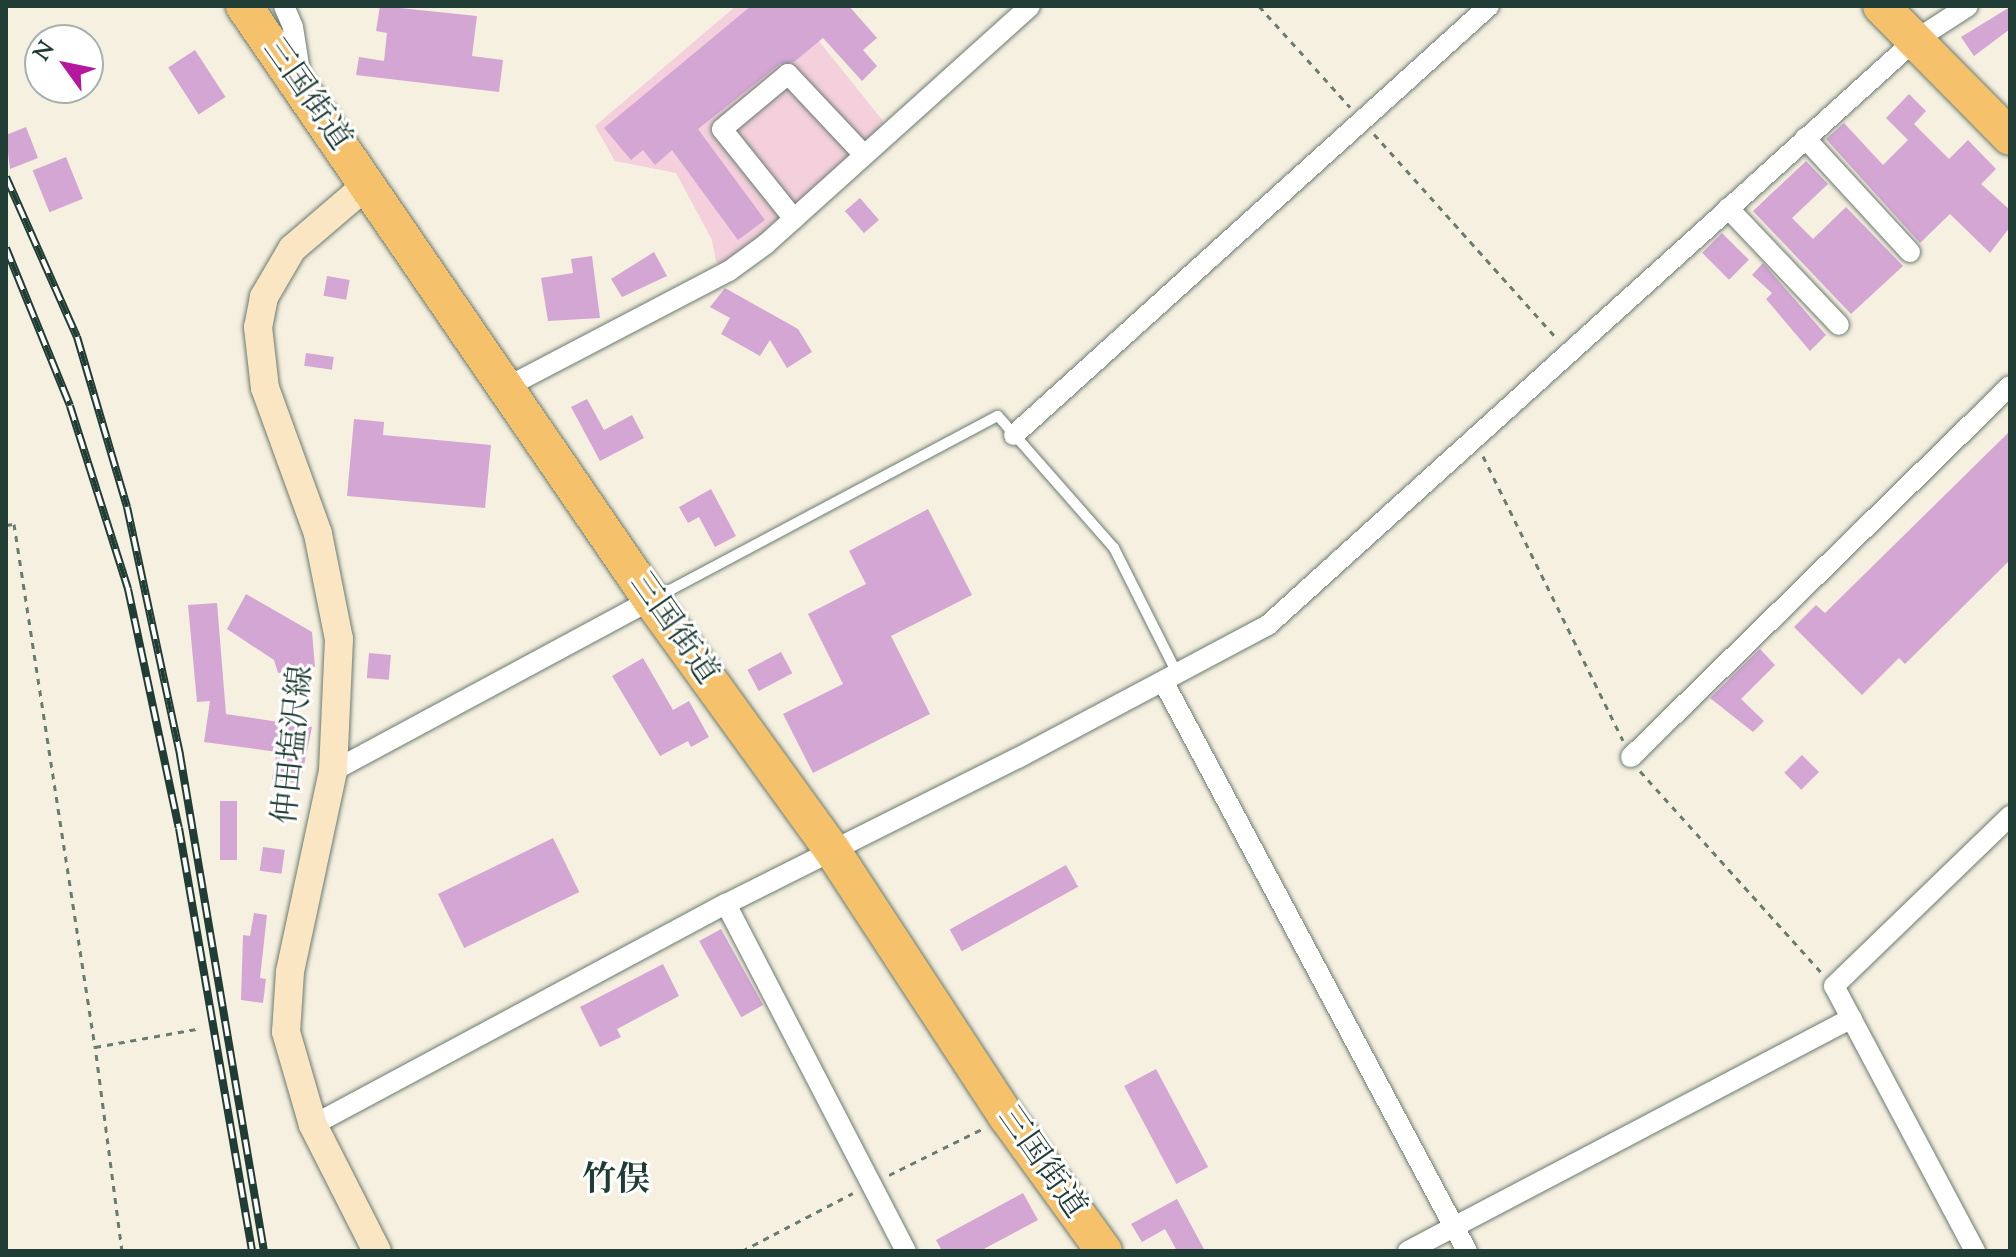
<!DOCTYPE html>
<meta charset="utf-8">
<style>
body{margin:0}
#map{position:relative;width:2016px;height:1257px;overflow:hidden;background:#f6f0e0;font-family:"Sorts Mill Goudy","Noto Serif JP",serif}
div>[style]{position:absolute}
.built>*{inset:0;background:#f4cfdc}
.building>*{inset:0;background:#d3a6d4;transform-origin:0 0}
.path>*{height:3px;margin-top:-1.5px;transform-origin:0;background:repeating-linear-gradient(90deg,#6a7c70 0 6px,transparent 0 12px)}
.roads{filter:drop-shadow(0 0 2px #6a7c70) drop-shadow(0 0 2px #6a7c70)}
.lane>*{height:10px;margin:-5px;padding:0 5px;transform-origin:5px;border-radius:5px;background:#fff}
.street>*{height:20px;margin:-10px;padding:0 10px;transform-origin:10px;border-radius:10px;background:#fff}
.secondary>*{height:28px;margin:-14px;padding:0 14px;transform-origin:14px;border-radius:14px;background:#fbe6c4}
.highway>*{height:36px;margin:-18px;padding:0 18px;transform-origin:18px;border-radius:18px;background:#f5c16b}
.rail>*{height:8px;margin-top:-4px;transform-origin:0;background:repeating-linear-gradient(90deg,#fff 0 15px,#1f3d34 0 30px);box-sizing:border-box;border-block:2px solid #1f3d34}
span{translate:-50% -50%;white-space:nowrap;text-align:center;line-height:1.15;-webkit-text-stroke:6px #fff;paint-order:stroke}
.street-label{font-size:32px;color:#1f3d34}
.neighbourhood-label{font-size:34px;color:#1f3d34;font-weight:700}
.frame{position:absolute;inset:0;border:8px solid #1f3d34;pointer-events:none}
.north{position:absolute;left:24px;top:24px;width:80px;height:80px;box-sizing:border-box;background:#fff;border:2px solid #a5b1ae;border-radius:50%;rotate:303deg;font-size:22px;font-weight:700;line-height:32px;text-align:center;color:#1f3d34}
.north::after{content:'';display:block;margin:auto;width:28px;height:36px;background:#b5179e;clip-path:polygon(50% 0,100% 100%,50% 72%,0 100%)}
</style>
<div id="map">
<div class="built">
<div style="clip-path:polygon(736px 6px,798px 6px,794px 10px,891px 131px,729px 271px,716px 261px,712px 240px,676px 173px,615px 161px,595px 126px)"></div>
</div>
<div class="building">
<div style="clip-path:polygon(380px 6px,477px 16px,472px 56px,503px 60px,499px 92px,356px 75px,359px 57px,384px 61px,387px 33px,376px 31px)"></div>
<div style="clip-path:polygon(751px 6px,849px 6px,877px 38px,863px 50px,877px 66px,862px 81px,823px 38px,794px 62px,780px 64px,698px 129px,765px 220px,738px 240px,672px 150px,655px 165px,643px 150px,631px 160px,604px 128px)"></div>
<div style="clip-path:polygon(2010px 7px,2010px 29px,1974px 56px,1961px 37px)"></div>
<div style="left:195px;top:50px;width:56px;height:32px;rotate:57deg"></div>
<div style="clip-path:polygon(1909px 94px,1926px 111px,1914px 124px,1949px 159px,1968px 140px,1996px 169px,1981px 184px,2010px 210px,2010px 227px,1990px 253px,1950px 214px,1920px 243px,1826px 139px,1844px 123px,1883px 165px,1908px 140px,1886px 118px)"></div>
<div style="clip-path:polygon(26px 127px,38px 158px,10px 169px,6px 135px)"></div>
<div style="left:66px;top:157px;width:45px;height:36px;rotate:68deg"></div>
<div style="clip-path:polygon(1806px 161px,1828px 184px,1792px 218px,1813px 239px,1846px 207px,1903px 266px,1851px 314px,1753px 211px)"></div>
<div style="left:860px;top:198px;width:29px;height:20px;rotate:49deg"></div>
<div style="left:1722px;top:233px;width:38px;height:28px;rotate:45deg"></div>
<div style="clip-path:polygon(654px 252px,667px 276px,622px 297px,611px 279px)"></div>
<div style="clip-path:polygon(592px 256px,600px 318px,548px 321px,541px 278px,573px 273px,571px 259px)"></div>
<div style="clip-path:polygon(1763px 263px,1826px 335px,1810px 351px,1766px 299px,1772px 293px,1752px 275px)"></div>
<div style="left:327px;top:276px;width:23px;height:20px;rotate:10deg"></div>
<div style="clip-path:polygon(725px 288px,798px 329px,812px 352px,787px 368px,770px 340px,760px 356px,721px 334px,730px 318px,710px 307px)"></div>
<div style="left:306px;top:353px;width:28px;height:13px;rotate:8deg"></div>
<div style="clip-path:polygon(587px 399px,604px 430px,632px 415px,644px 438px,600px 461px,571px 407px)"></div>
<div style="clip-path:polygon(354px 419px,384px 422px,383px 435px,491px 445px,485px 508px,347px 496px)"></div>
<div style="clip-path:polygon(2010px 431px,2010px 560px,1905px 664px,1899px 658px,1862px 695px,1794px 627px,1816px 605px,1825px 613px)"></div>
<div style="clip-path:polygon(711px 489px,736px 536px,715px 547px,699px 517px,688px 523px,679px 507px)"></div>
<div style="clip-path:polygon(928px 509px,972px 595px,891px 636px,930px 714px,813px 773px,783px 714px,843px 684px,808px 614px,866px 584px,849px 551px)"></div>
<div style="clip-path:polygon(246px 594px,312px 632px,315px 667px,278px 673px,274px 660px,227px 629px)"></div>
<div style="clip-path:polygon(217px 603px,226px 714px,312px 727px,300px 784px,272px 779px,277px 752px,204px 742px,210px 701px,197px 702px,188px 605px)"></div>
<div style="clip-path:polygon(1760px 649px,1775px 665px,1741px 699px,1764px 721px,1753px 732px,1710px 698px)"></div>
<div style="left:781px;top:652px;width:24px;height:38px;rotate:62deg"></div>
<div style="left:369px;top:653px;width:22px;height:25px;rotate:5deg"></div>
<div style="clip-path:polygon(643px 658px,673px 710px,689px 701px,709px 737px,691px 747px,688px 741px,660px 756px,612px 676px)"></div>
<div style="left:1802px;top:755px;width:24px;height:25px;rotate:45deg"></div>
<div style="left:220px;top:801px;width:17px;height:59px"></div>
<div style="left:553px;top:838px;width:60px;height:128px;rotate:64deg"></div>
<div style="left:263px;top:847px;width:22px;height:24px;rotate:8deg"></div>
<div style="left:1066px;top:865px;width:25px;height:133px;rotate:61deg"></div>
<div style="clip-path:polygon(254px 913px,267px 915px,260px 978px,266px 979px,263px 1003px,241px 1000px,243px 935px,250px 936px)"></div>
<div style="left:721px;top:929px;width:87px;height:25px;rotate:61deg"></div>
<div style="clip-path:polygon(663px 964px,679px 996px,617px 1029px,621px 1037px,600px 1047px,580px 1007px)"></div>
<div style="left:1156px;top:1069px;width:111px;height:36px;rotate:62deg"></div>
<div style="clip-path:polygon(1023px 1193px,1038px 1220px,980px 1251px,942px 1251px,936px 1240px)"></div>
<div style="clip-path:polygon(1177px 1199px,1205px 1251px,1177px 1251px,1165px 1229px,1142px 1242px,1131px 1224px)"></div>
</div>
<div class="path">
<div style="left:1259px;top:6px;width:136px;rotate:48deg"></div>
<div style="left:1374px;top:134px;width:276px;rotate:48.2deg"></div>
<div style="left:1483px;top:456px;width:317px;rotate:63.8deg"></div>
<div style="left:6px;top:525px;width:8px;rotate:-7deg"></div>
<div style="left:14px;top:524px;width:529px;rotate:81.2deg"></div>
<div style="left:1640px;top:771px;width:272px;rotate:48deg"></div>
<div style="left:889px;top:1175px;width:104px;rotate:-26.3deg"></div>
<div style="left:122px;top:1251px;width:206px;rotate:-97.5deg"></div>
<div style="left:95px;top:1047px;width:103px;rotate:-10.1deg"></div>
<div style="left:742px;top:1251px;width:125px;rotate:-27.6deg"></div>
</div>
<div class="roads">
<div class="lane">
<div style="left:657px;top:597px;width:386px;rotate:-28deg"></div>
<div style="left:998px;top:416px;width:176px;rotate:48.7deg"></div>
<div style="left:1114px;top:548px;width:140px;rotate:63.3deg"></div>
</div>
<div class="street">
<div style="left:284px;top:6px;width:23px;rotate:67deg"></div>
<div style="left:293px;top:27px;width:52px;rotate:81.1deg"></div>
<div style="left:1805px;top:138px;width:155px;rotate:47.4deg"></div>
<div style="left:1728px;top:208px;width:161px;rotate:46.5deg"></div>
<div style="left:794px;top:219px;width:115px;rotate:-128.7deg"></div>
<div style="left:722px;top:129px;width:86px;rotate:-39.8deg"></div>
<div style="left:788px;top:74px;width:111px;rotate:46.8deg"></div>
<div style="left:507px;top:387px;width:250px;rotate:-27.6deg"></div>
<div style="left:729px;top:271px;width:46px;rotate:-36.1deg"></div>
<div style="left:766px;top:244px;width:355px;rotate:-42deg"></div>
<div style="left:1014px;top:435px;width:640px;rotate:-42.09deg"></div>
<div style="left:1163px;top:681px;width:646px;rotate:61.93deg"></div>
<div style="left:1631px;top:757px;width:530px;rotate:-44.39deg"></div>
<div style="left:333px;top:771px;width:361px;rotate:-28.3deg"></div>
<div style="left:726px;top:904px;width:391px;rotate:62.6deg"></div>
<div style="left:313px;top:1125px;width:468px;rotate:-28.2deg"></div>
<div style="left:726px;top:904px;width:326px;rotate:-26.6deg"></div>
<div style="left:1018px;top:758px;width:283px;rotate:-28deg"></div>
<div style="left:1268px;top:625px;width:871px;rotate:-42.11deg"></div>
<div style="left:1914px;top:41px;width:64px;rotate:-32.9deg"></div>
<div style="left:1408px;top:1251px;width:501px;rotate:-27.69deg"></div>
<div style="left:1975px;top:1251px;width:300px;rotate:-118deg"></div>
<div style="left:1834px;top:986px;width:245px;rotate:-44deg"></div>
</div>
<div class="secondary">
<div style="left:369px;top:183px;width:101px;rotate:139.4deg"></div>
<div style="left:292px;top:249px;width:56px;rotate:120.3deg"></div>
<div style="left:264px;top:297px;width:31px;rotate:101deg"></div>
<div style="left:258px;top:327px;width:61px;rotate:83.5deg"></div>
<div style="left:265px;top:388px;width:155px;rotate:70deg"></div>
<div style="left:318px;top:534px;width:107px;rotate:78.7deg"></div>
<div style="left:339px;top:639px;width:132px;rotate:92.6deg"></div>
<div style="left:333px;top:771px;width:206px;rotate:102.1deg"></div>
<div style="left:290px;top:972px;width:60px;rotate:93.8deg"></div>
<div style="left:286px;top:1032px;width:97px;rotate:73.8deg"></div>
<div style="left:313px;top:1125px;width:141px;rotate:63.1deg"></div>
</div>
<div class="highway">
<div style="left:244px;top:6px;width:720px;rotate:55.58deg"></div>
<div style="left:651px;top:600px;width:309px;rotate:54.1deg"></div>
<div style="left:832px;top:850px;width:319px;rotate:56.8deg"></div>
<div style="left:1007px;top:1117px;width:165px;rotate:54.1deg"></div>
<div style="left:1881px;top:6px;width:184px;rotate:45.4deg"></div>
</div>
</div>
<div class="rail">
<div style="left:6px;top:177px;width:175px;rotate:66.1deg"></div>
<div style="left:77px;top:337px;width:177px;rotate:73.6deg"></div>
<div style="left:127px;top:507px;width:254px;rotate:77.9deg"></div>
<div style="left:180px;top:755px;width:503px;rotate:80.39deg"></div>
<div style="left:6px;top:248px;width:170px;rotate:67.9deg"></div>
<div style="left:70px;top:406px;width:192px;rotate:72.4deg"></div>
<div style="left:128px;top:589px;width:244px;rotate:78deg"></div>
<div style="left:179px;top:828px;width:429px;rotate:80.2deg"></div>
</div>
<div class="street-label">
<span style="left:306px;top:95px;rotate:55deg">三国街道</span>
<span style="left:673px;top:629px;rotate:55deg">三国街道</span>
<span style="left:295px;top:745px;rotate:-84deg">仲田塩沢線</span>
<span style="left:1041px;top:1163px;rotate:55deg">三国街道</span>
</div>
<div class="neighbourhood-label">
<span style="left:616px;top:1182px">竹俣</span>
</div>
<div class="frame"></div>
<div class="north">N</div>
</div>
